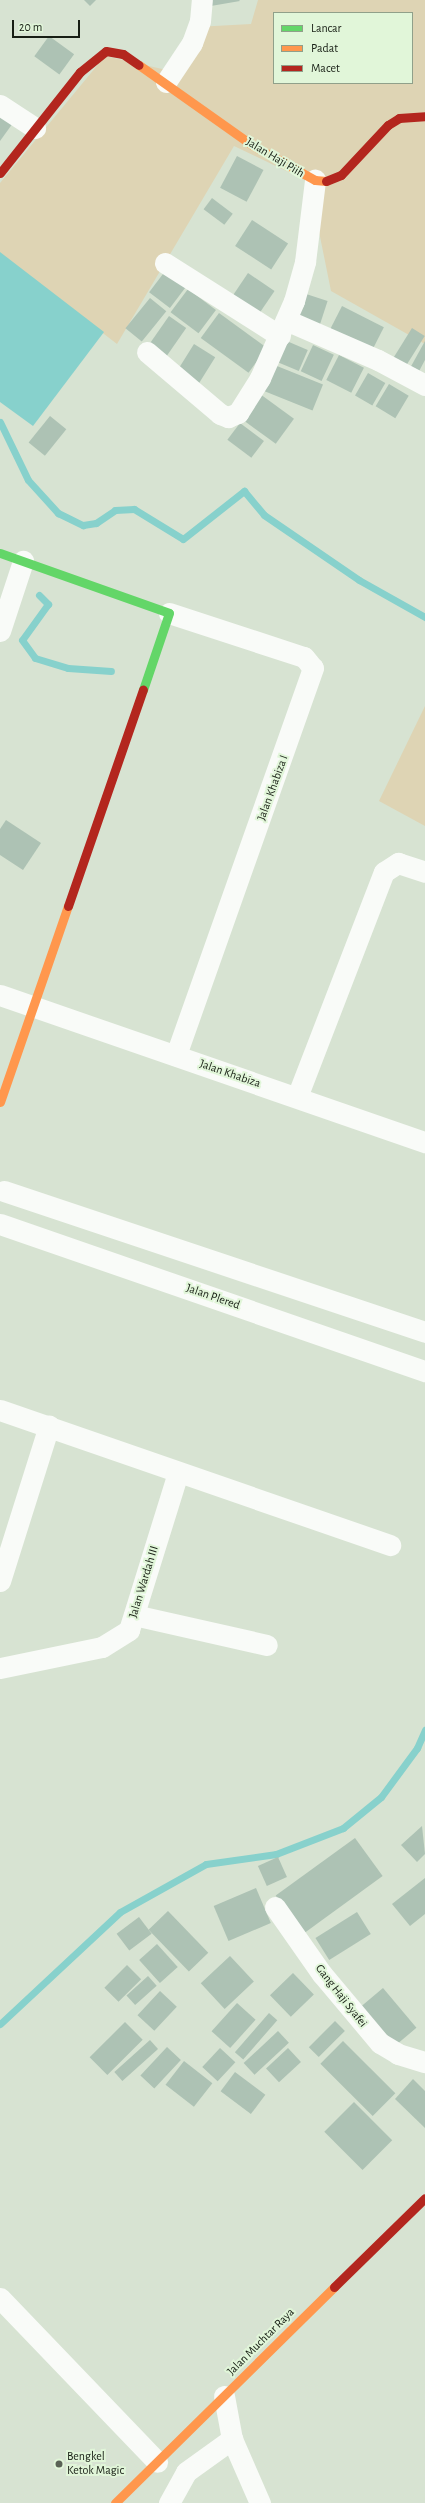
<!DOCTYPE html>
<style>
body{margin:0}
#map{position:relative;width:425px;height:2503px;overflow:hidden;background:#d7e3d2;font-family:"Alegreya Sans",sans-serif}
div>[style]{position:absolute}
.green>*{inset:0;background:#ded4b4}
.water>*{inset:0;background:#87d1cc}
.stream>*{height:7px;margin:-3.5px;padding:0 3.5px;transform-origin:3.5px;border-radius:3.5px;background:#87d1cc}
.building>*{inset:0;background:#adc2b4;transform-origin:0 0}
.street>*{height:21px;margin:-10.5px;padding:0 10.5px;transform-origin:10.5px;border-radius:10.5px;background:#f9fbf8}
.fast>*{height:9px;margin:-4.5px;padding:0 4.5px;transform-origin:4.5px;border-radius:4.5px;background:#63d668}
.slow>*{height:9px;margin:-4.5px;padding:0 4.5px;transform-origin:4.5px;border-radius:4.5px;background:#ff974d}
.jam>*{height:9px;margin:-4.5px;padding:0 4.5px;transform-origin:4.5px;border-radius:4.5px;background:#b3261e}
.dots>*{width:11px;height:11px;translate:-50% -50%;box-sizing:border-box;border:2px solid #e1f6d9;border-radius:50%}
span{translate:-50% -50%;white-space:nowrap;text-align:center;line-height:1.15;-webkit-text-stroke:4px #e1f6d9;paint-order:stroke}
.street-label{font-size:12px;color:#171e14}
.poi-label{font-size:12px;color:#171e14}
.left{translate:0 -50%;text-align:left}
.legend{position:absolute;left:273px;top:12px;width:140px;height:72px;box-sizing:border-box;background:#e1f6d9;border:1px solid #90a08a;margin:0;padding:5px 7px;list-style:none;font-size:12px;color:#171e14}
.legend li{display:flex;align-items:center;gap:8px;height:20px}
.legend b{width:20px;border:1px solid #90a08a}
.scale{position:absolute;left:12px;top:20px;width:68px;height:18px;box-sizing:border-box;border:2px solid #171e14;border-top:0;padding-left:5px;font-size:12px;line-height:14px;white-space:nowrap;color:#171e14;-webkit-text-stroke:3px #e1f6d9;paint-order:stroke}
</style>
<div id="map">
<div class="green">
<div style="clip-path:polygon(evenodd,258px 0,425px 0,425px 344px,331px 291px,309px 182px,234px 146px,117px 344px,0 254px,0 183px,105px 56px,171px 71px,196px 27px,251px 24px,258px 0,274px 13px,412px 13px,412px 83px,274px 83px,274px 13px)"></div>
<div style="clip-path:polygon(425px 706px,425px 826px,379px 801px)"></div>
</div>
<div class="water">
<div style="clip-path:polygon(0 252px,104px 332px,33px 426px,0 402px)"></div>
</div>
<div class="stream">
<div style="left:0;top:422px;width:64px;rotate:64.2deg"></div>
<div style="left:28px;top:480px;width:45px;rotate:47.7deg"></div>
<div style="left:58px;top:513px;width:28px;rotate:26deg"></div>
<div style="left:83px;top:525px;width:13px;rotate:-9deg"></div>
<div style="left:96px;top:523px;width:23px;rotate:-34deg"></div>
<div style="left:115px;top:510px;width:19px;rotate:-3deg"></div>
<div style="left:134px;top:509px;width:57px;rotate:31.5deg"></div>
<div style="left:183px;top:539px;width:78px;rotate:-38.2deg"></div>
<div style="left:244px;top:491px;width:31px;rotate:50deg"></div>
<div style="left:264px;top:515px;width:115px;rotate:34.4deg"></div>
<div style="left:359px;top:580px;width:76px;rotate:29.3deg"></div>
<div style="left:39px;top:595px;width:13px;rotate:45deg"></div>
<div style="left:48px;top:604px;width:44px;rotate:125.8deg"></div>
<div style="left:22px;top:640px;width:22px;rotate:54deg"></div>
<div style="left:35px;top:658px;width:34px;rotate:17deg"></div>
<div style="left:68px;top:668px;width:43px;rotate:4deg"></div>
<div style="left:0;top:2024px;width:164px;rotate:-43deg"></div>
<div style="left:120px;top:1912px;width:98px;rotate:-29.2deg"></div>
<div style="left:206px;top:1864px;width:71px;rotate:-8.1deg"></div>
<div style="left:276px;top:1854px;width:72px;rotate:-21.2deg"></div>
<div style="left:343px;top:1828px;width:49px;rotate:-39.2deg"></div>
<div style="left:381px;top:1797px;width:61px;rotate:-53.7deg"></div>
<div style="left:417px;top:1748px;width:20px;rotate:-66deg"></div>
</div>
<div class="building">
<div style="clip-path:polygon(84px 0,96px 0,90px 6px)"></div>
<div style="clip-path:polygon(203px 0,239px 0,240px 1px,205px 7px)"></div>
<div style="left:49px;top:36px;width:31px;height:25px;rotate:36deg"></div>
<div style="clip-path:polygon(0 114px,13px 123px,0 141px)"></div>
<div style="left:237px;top:156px;width:30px;height:36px;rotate:28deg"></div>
<div style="left:212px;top:198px;width:26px;height:14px;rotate:37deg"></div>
<div style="left:252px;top:220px;width:43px;height:31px;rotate:33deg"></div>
<div style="left:166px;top:270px;width:26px;height:28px;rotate:37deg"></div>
<div style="left:248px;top:273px;width:32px;height:31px;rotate:34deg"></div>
<div style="left:188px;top:289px;width:35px;height:29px;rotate:37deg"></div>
<div style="left:300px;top:292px;width:29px;height:29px;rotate:18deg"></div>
<div style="left:150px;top:298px;width:21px;height:39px;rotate:39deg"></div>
<div style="left:342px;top:306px;width:47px;height:28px;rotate:27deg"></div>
<div style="left:219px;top:313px;width:59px;height:31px;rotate:36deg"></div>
<div style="left:169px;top:316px;width:21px;height:38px;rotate:35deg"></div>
<div style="left:412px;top:328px;width:15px;height:37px;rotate:32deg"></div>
<div style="left:282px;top:339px;width:28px;height:23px;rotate:23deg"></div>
<div style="clip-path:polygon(425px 341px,425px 360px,417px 375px,409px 370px)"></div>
<div style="left:194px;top:344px;width:25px;height:33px;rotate:32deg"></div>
<div style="left:313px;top:345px;width:23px;height:29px;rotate:25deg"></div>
<div style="left:339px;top:355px;width:28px;height:28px;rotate:27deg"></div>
<div style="left:272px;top:364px;width:55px;height:28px;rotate:22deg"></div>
<div style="left:368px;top:373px;width:20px;height:26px;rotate:30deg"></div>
<div style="left:389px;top:384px;width:23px;height:26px;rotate:31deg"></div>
<div style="left:260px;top:394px;width:42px;height:31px;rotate:36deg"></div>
<div style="left:50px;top:416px;width:21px;height:34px;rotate:39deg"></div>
<div style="left:240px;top:423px;width:30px;height:21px;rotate:37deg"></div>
<div style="clip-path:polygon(6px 820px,41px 843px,23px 870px,0 855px,0 829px)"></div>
<div style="clip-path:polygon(422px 1826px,425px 1854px,417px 1862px,401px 1845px)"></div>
<div style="left:355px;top:1838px;width:47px;height:98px;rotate:54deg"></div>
<div style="left:278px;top:1857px;width:22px;height:22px;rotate:66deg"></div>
<div style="clip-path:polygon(425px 1878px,425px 1914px,410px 1926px,392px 1904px)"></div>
<div style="left:256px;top:1888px;width:38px;height:46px;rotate:67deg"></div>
<div style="left:168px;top:1911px;width:58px;height:27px;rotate:46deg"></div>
<div style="left:357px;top:1912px;width:26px;height:49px;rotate:58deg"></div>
<div style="left:139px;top:1917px;width:21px;height:28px;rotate:53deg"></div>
<div style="left:157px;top:1944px;width:31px;height:24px;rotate:48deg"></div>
<div style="left:230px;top:1956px;width:35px;height:40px;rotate:47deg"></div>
<div style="left:127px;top:1965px;width:20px;height:32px;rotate:45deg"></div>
<div style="left:293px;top:1973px;width:30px;height:32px;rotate:46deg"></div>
<div style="left:148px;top:1976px;width:13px;height:29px;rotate:48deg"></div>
<div style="left:383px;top:1988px;width:52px;height:31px;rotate:50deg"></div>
<div style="left:160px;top:1991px;width:23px;height:33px;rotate:43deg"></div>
<div style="left:237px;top:2003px;width:25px;height:38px;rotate:42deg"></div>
<div style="left:269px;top:2013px;width:11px;height:52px;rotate:41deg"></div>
<div style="left:335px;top:2021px;width:14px;height:37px;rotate:45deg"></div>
<div style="left:125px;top:2022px;width:25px;height:50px;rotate:45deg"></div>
<div style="left:278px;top:2031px;width:16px;height:47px;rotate:47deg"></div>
<div style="left:150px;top:2040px;width:12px;height:48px;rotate:48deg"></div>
<div style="left:343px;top:2041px;width:74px;height:32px;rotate:45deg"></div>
<div style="left:167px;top:2047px;width:19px;height:39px;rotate:43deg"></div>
<div style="left:220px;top:2048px;width:21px;height:26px;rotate:43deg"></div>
<div style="left:288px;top:2048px;width:19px;height:30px;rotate:47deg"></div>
<div style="left:184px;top:2061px;width:36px;height:30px;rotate:38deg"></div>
<div style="left:235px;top:2072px;width:38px;height:24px;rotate:37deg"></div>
<div style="clip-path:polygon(413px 2079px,425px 2091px,425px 2128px,395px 2099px)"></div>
<div style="left:354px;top:2102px;width:54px;height:42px;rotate:45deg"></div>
</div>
<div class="street">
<div style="left:166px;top:82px;width:47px;rotate:-56.3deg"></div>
<div style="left:192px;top:43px;width:23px;rotate:-70deg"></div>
<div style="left:200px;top:21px;width:21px;rotate:-85deg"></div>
<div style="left:0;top:105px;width:42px;rotate:33.3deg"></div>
<div style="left:165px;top:263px;width:136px;rotate:32.4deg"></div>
<div style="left:286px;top:320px;width:100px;rotate:23.5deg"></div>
<div style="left:378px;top:360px;width:53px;rotate:28deg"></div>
<div style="left:147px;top:352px;width:96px;rotate:40.3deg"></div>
<div style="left:220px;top:414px;width:9px;rotate:21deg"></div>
<div style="left:228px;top:417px;width:11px;rotate:-22deg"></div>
<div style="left:238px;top:413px;width:41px;rotate:-57.8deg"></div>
<div style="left:260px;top:378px;width:84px;rotate:-66.2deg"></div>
<div style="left:294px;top:301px;width:41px;rotate:-74.2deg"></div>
<div style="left:305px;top:262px;width:83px;rotate:-83deg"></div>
<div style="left:169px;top:613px;width:142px;rotate:18.1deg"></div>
<div style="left:304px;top:657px;width:14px;rotate:51deg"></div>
<div style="left:313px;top:668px;width:411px;rotate:109.5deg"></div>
<div style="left:0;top:631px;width:74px;rotate:-71.8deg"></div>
<div style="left:0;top:995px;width:450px;rotate:19.1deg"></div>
<div style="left:297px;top:1097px;width:241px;rotate:-68.9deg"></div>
<div style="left:384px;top:872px;width:17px;rotate:-33deg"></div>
<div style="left:398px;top:863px;width:28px;rotate:18deg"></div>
<div style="left:4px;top:1191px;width:444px;rotate:18.5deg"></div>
<div style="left:0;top:1224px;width:450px;rotate:19.1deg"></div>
<div style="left:0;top:1410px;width:413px;rotate:19.1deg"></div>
<div style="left:0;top:1581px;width:163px;rotate:-72.5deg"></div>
<div style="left:134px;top:1615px;width:136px;rotate:12.7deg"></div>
<div style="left:0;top:1668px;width:104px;rotate:-11.6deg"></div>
<div style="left:102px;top:1647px;width:32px;rotate:-32deg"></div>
<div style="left:129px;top:1630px;width:164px;rotate:-72.7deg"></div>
<div style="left:275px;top:1907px;width:82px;rotate:55deg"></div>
<div style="left:322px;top:1974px;width:90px;rotate:50deg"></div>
<div style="left:380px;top:2043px;width:21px;rotate:31deg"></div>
<div style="left:398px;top:2054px;width:28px;rotate:17deg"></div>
<div style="left:0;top:2298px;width:227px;rotate:46.2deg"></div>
<div style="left:224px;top:2396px;width:44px;rotate:79.5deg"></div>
<div style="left:232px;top:2439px;width:70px;rotate:66.4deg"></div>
<div style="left:169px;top:2503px;width:35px;rotate:-61deg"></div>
<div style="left:186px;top:2472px;width:57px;rotate:-35.7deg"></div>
</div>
<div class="fast">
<div style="left:0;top:553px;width:179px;rotate:19.5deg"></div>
<div style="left:169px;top:613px;width:81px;rotate:108.7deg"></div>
</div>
<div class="slow">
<div style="left:139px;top:65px;width:138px;rotate:35.3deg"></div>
<div style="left:252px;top:145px;width:72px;rotate:29.1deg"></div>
<div style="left:315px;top:180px;width:11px;rotate:5deg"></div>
<div style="left:0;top:1102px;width:207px;rotate:-70.9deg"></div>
<div style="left:115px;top:2503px;width:308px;rotate:-44.6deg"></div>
</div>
<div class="jam">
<div style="left:0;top:173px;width:129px;rotate:-51.6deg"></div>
<div style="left:80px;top:72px;width:33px;rotate:-39deg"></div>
<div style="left:106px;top:51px;width:17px;rotate:10deg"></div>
<div style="left:123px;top:54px;width:19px;rotate:35deg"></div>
<div style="left:326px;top:181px;width:16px;rotate:-22deg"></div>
<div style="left:341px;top:175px;width:69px;rotate:-46.8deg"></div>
<div style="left:388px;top:125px;width:13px;rotate:-32deg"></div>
<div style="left:399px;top:118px;width:26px;rotate:-4deg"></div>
<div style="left:68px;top:906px;width:229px;rotate:-70.9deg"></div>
<div style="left:334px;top:2287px;width:127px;rotate:-44.4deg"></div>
</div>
<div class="dots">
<div style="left:59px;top:2464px;background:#5a6356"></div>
</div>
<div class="street-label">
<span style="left:275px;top:158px;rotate:31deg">Jalan Haji Piih</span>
<span style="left:273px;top:788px;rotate:-70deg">Jalan Khabiza I</span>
<span style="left:230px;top:1074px;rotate:19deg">Jalan Khabiza</span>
<span style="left:213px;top:1297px;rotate:19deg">Jalan Plered</span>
<span style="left:144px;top:1582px;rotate:-73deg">Jalan Wardah III</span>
<span style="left:341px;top:1996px;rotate:52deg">Gang Haji Syafei</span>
<span style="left:261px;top:2342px;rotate:-45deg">Jalan Muchtar Raya</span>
</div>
<div class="poi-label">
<span class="left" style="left:67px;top:2464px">Bengkel<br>Ketok Magic</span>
</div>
<ul class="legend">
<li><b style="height:5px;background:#63d668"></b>Lancar</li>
<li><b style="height:5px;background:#ff974d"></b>Padat</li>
<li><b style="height:5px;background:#b3261e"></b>Macet</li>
</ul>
<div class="scale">20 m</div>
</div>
